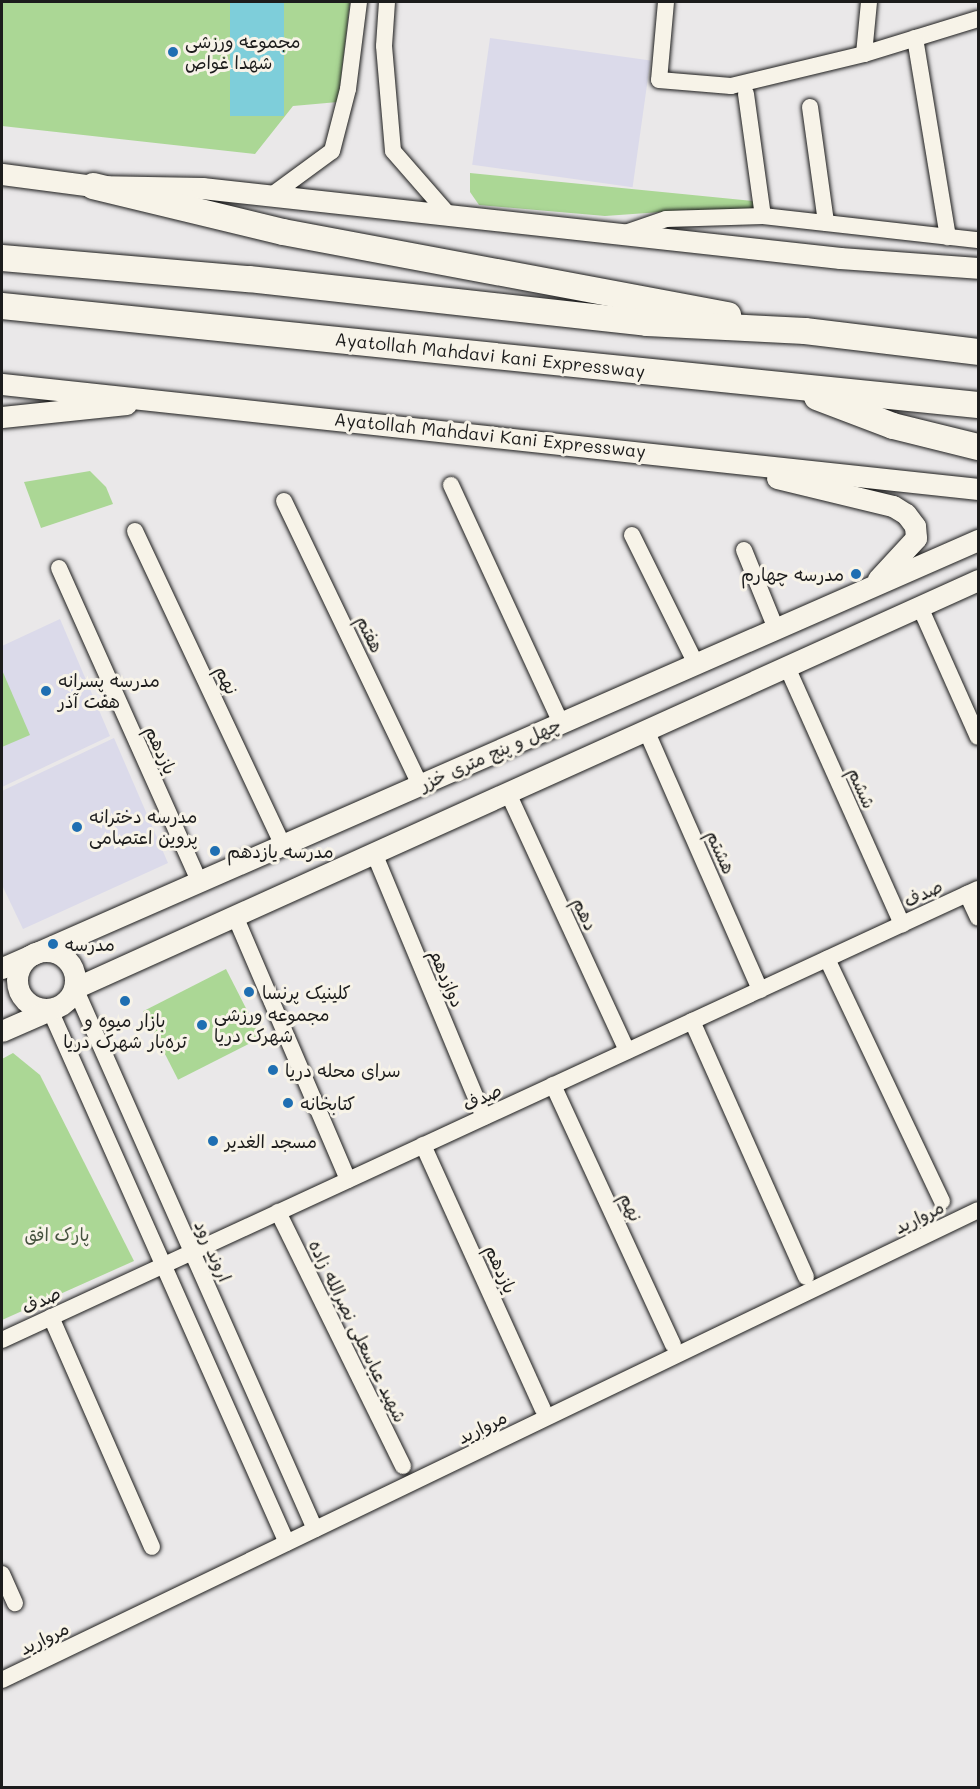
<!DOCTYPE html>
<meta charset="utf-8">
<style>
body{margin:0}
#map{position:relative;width:980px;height:1789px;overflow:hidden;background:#eae8e9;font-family:Mali,"Playpen Sans Arabic",sans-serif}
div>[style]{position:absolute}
.built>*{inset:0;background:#dbdaea;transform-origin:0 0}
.green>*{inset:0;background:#abd795;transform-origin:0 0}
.water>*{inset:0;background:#7eceda;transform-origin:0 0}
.roads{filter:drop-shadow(0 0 2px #1c1c1c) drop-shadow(0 0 2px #1c1c1c)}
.minor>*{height:16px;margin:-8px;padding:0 8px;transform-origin:8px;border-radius:8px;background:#f7f3e8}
.major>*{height:21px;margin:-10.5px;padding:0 10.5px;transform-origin:10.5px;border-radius:10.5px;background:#f7f3e8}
.major>.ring{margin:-10.5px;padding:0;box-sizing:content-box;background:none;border:21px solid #f7f3e8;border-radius:50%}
.highway>*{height:26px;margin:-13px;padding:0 13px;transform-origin:13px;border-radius:13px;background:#f7f3e8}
.dots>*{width:16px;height:16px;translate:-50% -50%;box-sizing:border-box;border:3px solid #f7f3e8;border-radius:50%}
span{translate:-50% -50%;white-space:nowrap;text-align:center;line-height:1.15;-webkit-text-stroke:6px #f7f3e8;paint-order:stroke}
.poi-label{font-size:18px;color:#1c1c1c}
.left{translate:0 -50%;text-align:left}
.right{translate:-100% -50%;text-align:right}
.street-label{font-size:18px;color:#1c1c1c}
.park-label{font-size:18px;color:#475440}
.frame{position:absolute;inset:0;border:3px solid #1c1c1c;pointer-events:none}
</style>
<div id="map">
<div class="built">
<div style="left:490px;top:38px;width:162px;height:128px;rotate:8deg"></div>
<div style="clip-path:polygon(60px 619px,110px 736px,2px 787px,2px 646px)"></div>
<div style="clip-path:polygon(114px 738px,168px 863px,23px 929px,2px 885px,2px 791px)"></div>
</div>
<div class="green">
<div style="clip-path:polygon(2px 2px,350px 2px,338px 102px,293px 106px,255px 154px,2px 126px)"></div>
<div style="clip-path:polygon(470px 173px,753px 201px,754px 213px,689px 210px,605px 216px,479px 205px,470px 192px)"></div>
<div style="clip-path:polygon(90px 471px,106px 487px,113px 504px,41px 528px,24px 482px)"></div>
<div style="clip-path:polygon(2px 670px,30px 735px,2px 747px)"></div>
<div style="left:226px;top:969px;width:77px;height:93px;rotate:63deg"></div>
<div style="clip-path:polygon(13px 1053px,40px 1075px,134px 1261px,2px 1320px,2px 1059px)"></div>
</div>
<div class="water">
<div style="left:230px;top:2px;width:54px;height:114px"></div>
</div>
<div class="roads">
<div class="minor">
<div style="left:387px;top:2px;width:44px;rotate:93.9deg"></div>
<div style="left:384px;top:46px;width:105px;rotate:85.1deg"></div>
<div style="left:393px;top:151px;width:84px;rotate:48.9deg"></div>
<div style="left:666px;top:2px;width:78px;rotate:95.1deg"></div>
<div style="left:659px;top:80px;width:72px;rotate:4.8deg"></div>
<div style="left:731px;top:86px;width:137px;rotate:-13.5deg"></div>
<div style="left:864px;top:54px;width:119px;rotate:-17.1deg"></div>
<div style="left:915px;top:38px;width:202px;rotate:80.6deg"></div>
<div style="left:864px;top:54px;width:52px;rotate:-84.5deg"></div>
<div style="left:746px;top:94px;width:123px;rotate:82.1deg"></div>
<div style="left:810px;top:107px;width:117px;rotate:82.1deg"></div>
<div style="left:272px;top:195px;width:74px;rotate:-36.3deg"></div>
<div style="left:332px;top:151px;width:64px;rotate:-75.5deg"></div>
<div style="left:348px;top:89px;width:88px;rotate:-82.8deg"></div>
<div style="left:625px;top:233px;width:43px;rotate:-18.9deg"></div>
<div style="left:666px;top:219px;width:97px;rotate:-1.8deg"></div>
<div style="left:763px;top:216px;width:216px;rotate:6.4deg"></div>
<div style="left:451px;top:485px;width:262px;rotate:65.2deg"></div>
<div style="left:284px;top:501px;width:315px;rotate:64.4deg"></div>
<div style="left:135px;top:531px;width:347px;rotate:64.8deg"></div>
<div style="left:632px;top:535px;width:144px;rotate:63.6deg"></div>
<div style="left:744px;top:550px;width:85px;rotate:67.9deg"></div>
<div style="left:59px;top:568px;width:343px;rotate:65.9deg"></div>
<div style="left:920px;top:607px;width:142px;rotate:66deg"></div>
<div style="left:787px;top:667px;width:282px;rotate:65.9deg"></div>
<div style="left:646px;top:730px;width:284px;rotate:66.3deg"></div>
<div style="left:508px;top:793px;width:284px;rotate:65.2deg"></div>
<div style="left:374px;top:853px;width:286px;rotate:67.4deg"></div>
<div style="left:967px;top:894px;width:26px;rotate:65deg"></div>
<div style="left:235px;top:916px;width:287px;rotate:66.8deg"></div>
<div style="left:827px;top:959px;width:268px;rotate:64.6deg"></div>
<div style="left:75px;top:988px;width:592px;rotate:66.08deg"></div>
<div style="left:50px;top:1010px;width:583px;rotate:66.03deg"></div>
<div style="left:692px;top:1021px;width:280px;rotate:66deg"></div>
<div style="left:553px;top:1085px;width:286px;rotate:65.2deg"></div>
<div style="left:423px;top:1145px;width:290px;rotate:65.6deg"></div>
<div style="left:278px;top:1212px;width:283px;rotate:63.8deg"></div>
<div style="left:51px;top:1317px;width:251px;rotate:66.3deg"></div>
<div style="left:2px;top:1340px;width:1075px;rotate:-24.8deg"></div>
<div style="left:2px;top:1574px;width:32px;rotate:66deg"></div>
<div style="left:2px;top:1680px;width:1083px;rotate:-25.71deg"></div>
</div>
<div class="major">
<div style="left:2px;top:174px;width:92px;rotate:7.5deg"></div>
<div style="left:93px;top:186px;width:109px;rotate:1.1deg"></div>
<div style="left:202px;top:188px;width:642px;rotate:6.26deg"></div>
<div style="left:840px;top:258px;width:138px;rotate:4.1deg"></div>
<div style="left:2px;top:384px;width:982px;rotate:6.14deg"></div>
<div style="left:2px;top:417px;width:125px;rotate:-6deg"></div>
<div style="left:777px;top:478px;width:119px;rotate:13.6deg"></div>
<div style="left:893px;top:506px;width:15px;rotate:32deg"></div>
<div style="left:906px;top:514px;width:15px;rotate:53deg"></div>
<div style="left:915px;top:526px;width:12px;rotate:85deg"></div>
<div style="left:916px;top:538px;width:56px;rotate:132.8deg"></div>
<div class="ring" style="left:17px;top:951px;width:37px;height:37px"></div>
<div style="left:2px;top:968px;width:1066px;rotate:-23.68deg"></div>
<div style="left:75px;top:988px;width:991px;rotate:-24.31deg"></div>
<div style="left:2px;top:1031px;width:52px;rotate:-23.6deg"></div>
</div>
<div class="highway">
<div style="left:93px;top:186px;width:195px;rotate:13.6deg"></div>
<div style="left:283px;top:232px;width:453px;rotate:10.6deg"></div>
<div style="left:2px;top:258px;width:248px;rotate:4.9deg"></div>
<div style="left:249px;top:279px;width:400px;rotate:6.3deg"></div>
<div style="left:647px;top:323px;width:158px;rotate:2.9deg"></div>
<div style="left:805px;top:331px;width:174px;rotate:6.9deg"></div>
<div style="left:2px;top:306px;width:981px;rotate:5.79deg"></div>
<div style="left:817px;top:397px;width:81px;rotate:20.9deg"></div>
<div style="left:893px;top:426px;width:88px;rotate:13.9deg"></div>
</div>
</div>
<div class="dots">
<div style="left:173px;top:52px;background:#1f6fb2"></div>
<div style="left:856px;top:574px;background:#1f6fb2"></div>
<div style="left:46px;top:691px;background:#1f6fb2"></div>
<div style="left:77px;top:827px;background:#1f6fb2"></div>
<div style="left:215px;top:851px;background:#1f6fb2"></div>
<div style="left:53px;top:944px;background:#1f6fb2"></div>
<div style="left:249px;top:992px;background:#1f6fb2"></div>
<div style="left:125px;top:1001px;background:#1f6fb2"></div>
<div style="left:202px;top:1025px;background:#1f6fb2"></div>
<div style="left:273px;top:1070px;background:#1f6fb2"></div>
<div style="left:288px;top:1103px;background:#1f6fb2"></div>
<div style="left:213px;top:1141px;background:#1f6fb2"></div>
</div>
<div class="poi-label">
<span class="left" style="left:185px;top:52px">مجموعه ورزشی<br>شهدا غواص</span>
<span class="right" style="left:844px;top:574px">مدرسه چهارم</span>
<span class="left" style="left:58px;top:691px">مدرسه پسرانه<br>هفت آذر</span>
<span class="left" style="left:89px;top:827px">مدرسه دخترانه<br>پروین اعتصامی</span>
<span class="left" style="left:227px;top:851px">مدرسه یازدهم</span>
<span class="left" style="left:65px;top:944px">مدرسه</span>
<span class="left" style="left:262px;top:992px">کلینیک پرنسا</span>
<span class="left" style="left:214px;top:1025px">مجموعه ورزشی<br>شهرک دریا</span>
<span style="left:125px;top:1031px">بازار میوه و<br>تره‌بار شهرک دریا</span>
<span class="left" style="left:285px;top:1070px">سرای محله دریا</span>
<span class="left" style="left:300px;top:1103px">کتابخانه</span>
<span class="left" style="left:225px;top:1141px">مسجد الغدیر</span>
</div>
<div class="street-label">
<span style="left:490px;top:355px;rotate:6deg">Ayatollah Mahdavi kani Expressway</span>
<span style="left:490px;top:435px;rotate:6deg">Ayatollah Mahdavi Kani Expressway</span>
<span style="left:370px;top:634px;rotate:64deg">هفتم</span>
<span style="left:227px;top:680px;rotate:65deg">نهم</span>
<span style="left:161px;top:750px;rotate:66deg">یازدهم</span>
<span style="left:490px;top:754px;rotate:-24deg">چهل و پنج متری خزر</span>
<span style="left:862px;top:788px;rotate:66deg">ششم</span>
<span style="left:721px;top:852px;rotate:66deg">هشتم</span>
<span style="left:923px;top:893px;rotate:-25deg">صدف</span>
<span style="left:585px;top:914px;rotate:65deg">دهم</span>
<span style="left:447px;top:978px;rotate:67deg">دوازدهم</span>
<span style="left:482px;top:1097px;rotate:-25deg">صدف</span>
<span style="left:631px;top:1207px;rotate:65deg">نهم</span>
<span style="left:919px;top:1217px;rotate:-26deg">مروارید</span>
<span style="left:213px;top:1251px;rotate:66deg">اروند رود</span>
<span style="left:501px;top:1269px;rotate:66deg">یازدهم</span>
<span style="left:41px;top:1300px;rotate:-25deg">صدف</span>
<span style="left:358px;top:1331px;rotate:64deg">شهید عباسعلی نصرالله زاده</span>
<span style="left:482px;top:1427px;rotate:-26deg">مروارید</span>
<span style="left:44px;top:1638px;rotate:-26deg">مروارید</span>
</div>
<div class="park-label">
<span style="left:57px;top:1234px">پارک افق</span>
</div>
<div class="frame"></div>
</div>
